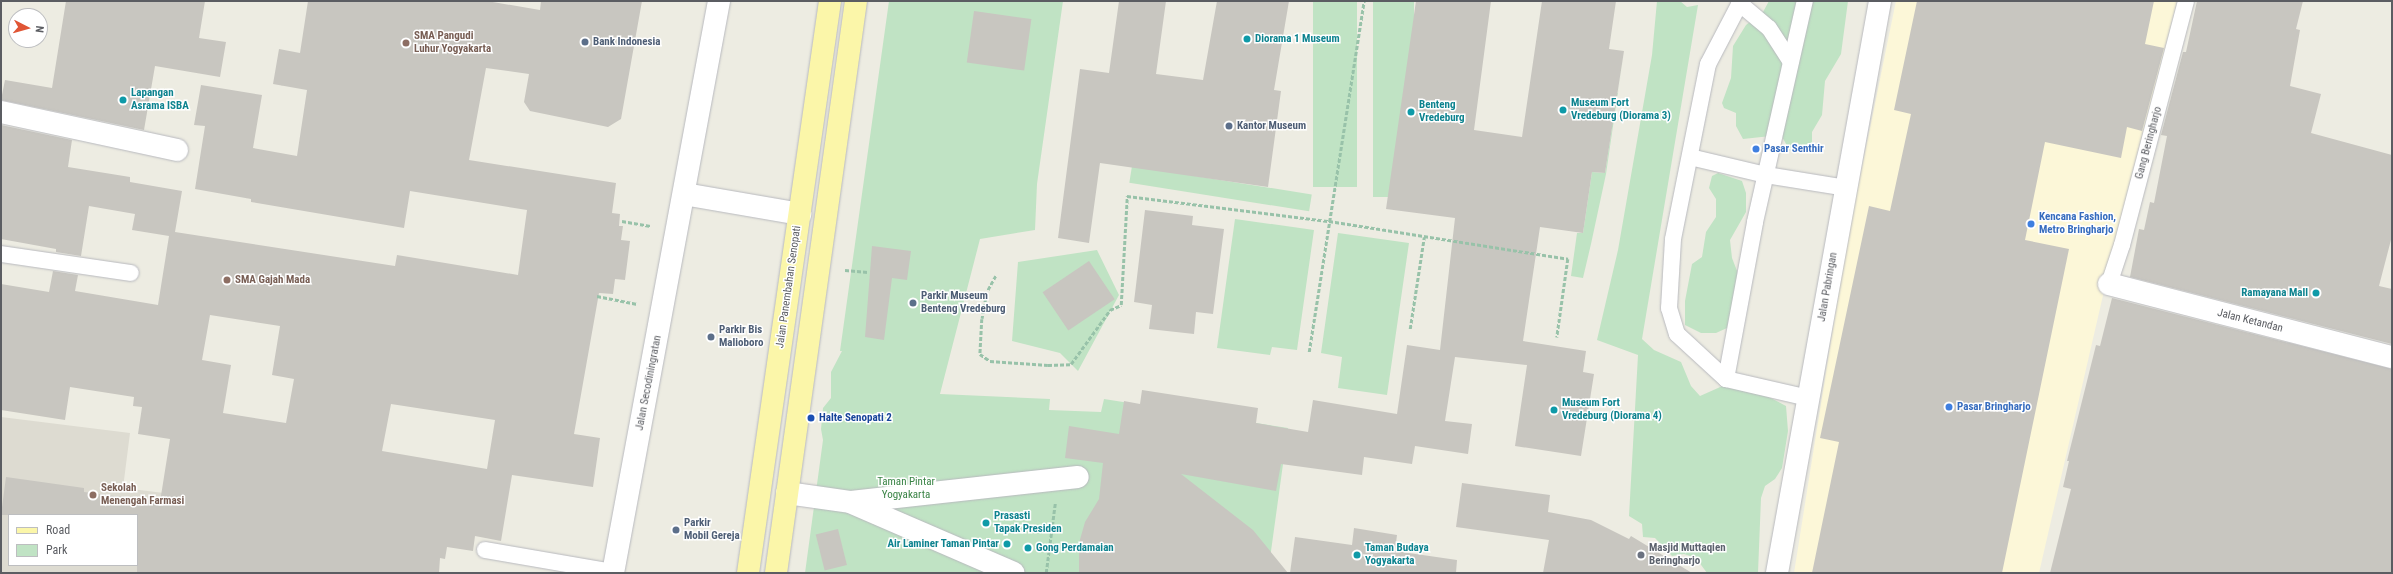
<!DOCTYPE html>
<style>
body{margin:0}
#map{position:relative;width:2393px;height:574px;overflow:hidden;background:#edece2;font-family:"Roboto Condensed",sans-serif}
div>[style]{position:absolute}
.commercial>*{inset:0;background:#fcf7d8}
.education>*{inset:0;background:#dddbd1}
.green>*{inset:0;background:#c0e3c4;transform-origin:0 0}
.building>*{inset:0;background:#c8c6c0;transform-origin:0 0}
.path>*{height:2.5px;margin-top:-1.25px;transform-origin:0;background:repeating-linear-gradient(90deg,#98c2a9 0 4px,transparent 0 6px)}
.roads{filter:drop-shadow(0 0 1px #b8b9be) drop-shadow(0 0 1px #b8b9be)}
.service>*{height:16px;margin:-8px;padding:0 8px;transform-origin:8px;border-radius:8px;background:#fff}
.pedestrian>*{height:22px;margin:-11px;padding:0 11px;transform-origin:11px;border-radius:11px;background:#fff}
.minor>*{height:22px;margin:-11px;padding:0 11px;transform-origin:11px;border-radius:11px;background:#fff}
.primary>*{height:22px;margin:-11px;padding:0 11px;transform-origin:11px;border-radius:11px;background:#fbf6a9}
.dots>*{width:11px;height:11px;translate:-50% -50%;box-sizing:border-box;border:2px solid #fff;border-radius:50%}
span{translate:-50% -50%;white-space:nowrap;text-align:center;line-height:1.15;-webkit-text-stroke:3px #fff;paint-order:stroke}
.education-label{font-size:11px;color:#785e54;font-weight:700}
.left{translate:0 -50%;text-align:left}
.culture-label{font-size:11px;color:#0d838f;font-weight:700}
.right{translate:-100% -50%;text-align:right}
.service-label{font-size:11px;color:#4e5e75;font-weight:700}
.street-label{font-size:11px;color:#5b5d62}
.shop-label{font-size:11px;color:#366cbe;font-weight:700}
.transit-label{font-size:11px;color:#164399;font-weight:700}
.park-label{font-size:11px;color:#398345}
.worship-label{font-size:11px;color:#5b616d;font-weight:700}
.frame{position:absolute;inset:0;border:2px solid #5b5d62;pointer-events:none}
.legend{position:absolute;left:8px;top:514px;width:130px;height:52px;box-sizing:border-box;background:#fff;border:1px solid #bdbec0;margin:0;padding:5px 7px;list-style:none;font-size:12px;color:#5b5d62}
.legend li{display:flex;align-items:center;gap:8px;height:20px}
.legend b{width:20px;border:1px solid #bdbec0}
.north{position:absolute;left:8px;top:8px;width:40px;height:40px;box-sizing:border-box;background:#fff;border:1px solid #bdbec0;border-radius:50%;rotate:96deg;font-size:11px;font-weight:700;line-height:16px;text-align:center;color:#5b5d62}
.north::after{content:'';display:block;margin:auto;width:14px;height:18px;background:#e05535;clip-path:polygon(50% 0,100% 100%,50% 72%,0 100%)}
</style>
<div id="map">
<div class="commercial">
<div style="clip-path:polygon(1896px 1px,2177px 1px,2122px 213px,2039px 573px,1794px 573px,1847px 240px)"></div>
</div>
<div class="education">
<div style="clip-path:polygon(evenodd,1px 417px,130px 433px,123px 488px,246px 503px,237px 573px,1px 573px,1px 417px,9px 515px,137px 515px,137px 565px,9px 565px,9px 515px)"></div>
</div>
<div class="green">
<div style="clip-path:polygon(889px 1px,1063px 1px,1037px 184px,1035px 230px,980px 239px,940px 394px,1050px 399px,1049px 410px,1101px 412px,1104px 399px,1288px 428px,1268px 573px,805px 573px,823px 440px,821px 429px,823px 408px,831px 398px,831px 372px,842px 351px,840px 351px)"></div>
<div style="left:1313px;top:1px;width:44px;height:186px"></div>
<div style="left:1373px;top:1px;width:41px;height:196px"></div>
<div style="clip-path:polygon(1657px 1px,1680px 1px,1687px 7px,1698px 5px,1642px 339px,1654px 350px,1681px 362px,1691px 386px,1700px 396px,1727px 384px,1742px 387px,1753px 393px,1765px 395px,1786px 406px,1788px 431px,1782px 468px,1775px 479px,1765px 486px,1761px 498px,1758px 573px,1707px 573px,1696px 558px,1684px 554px,1672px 556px,1655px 538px,1643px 537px,1642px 524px,1629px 516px,1638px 355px,1597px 340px,1618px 250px,1652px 55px)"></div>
<div style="clip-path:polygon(1769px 1px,1848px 1px,1841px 54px,1825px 81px,1822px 115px,1812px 132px,1812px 143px,1801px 147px,1797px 142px,1790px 151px,1781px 135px,1743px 139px,1736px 126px,1736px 113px,1724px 108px,1722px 103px,1731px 78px,1733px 46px,1746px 25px,1763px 12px)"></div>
<div style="clip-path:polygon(1624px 51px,1606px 174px,1591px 244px,1583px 278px,1571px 276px,1577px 233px,1583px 233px,1592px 172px,1605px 173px,1612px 128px,1603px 91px,1618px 93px)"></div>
<div style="left:1132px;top:166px;width:182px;height:17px;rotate:9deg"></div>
<div style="clip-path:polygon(1718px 173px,1742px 181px,1746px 193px,1746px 212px,1730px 240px,1732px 258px,1739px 276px,1727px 328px,1716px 333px,1701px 333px,1685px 325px,1685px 301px,1692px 264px,1702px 257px,1706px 232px,1716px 217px,1716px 199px,1709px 188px,1712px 176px)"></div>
<div style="clip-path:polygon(1235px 219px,1314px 230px,1297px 350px,1272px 347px,1270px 355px,1217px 348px)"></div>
<div style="clip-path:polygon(1338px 233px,1409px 243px,1387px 395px,1338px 388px,1342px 357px,1321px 353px)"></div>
<div style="clip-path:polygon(1097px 250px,1119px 295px,1078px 371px,1060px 353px,1012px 341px,1018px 262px)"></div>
</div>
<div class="building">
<div style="clip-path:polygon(66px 1px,205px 1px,199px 38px,226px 42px,220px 77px,155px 66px,144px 130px,1px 100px,5px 80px,52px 88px)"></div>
<div style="clip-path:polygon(evenodd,308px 1px,487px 1px,540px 10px,541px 1px,642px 1px,621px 119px,608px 127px,530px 111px,524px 102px,529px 74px,486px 68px,469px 160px,616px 183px,612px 213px,620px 214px,619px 226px,623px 226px,621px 240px,630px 241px,625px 280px,615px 279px,613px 294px,599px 293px,574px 434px,600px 438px,593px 487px,512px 475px,501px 541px,475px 536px,473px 551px,447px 547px,445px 559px,440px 558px,439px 573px,137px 573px,137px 515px,1px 515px,6px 477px,84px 488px,84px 492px,160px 502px,170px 439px,138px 434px,142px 407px,133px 406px,134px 397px,70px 387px,65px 420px,1px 410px,1px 284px,49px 292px,53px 271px,78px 275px,75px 291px,158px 305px,169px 236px,132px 230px,135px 214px,89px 206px,81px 256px,56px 252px,56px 249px,1px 239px,1px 125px,72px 140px,68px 167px,130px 177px,130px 182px,182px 191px,175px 232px,395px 266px,397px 255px,518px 275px,527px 210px,410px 191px,404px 228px,251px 202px,251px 199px,195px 189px,205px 126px,194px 125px,201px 85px,262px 95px,253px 148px,297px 156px,307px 90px,273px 84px,279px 49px,300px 53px,308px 1px,210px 315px,280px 326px,272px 375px,294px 379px,286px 423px,223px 413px,231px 365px,202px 360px,210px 315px,308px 1px,391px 404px,495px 420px,487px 469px,382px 451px,391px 404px)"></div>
<div style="clip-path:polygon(1119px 1px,1166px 1px,1156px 74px,1203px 80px,1217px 1px,1289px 1px,1274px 90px,1281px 91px,1268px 187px,1100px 163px,1089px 243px,1058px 238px,1080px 69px,1109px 73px)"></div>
<div style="clip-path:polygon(1416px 1px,1491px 1px,1474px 130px,1522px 137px,1542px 1px,1616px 1px,1609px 49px,1624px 51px,1605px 173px,1592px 172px,1583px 233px,1540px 227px,1523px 341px,1586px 351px,1583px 372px,1594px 374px,1581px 456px,1515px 446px,1527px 365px,1455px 357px,1445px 421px,1472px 424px,1468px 454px,1415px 446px,1412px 464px,1364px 457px,1362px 475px,1281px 464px,1276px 491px,1181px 474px,1253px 530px,1288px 573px,1079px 573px,1079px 543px,1085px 522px,1099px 499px,1103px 463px,1065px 458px,1069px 426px,1119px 434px,1124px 401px,1140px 404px,1142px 390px,1258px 408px,1256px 423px,1308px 432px,1313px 400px,1397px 414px,1407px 345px,1440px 350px,1455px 218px,1386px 209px)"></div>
<div style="clip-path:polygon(1917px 1px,2154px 1px,2145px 44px,2164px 48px,2142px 131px,2127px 127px,2121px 158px,2045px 142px,2025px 240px,2069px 249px,2002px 573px,1812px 573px,1839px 442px,1820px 438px,1869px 206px,1890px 211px,1911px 114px,1894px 110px)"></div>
<div style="clip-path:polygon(2197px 1px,2303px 1px,2296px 29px,2300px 30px,2290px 86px,2321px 94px,2311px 133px,2392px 155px,2392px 236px,2379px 286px,2392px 289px,2392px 344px,2130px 277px,2139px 229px,2144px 230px,2150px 202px,2154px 203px,2167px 136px,2161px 135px,2183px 52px,2186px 52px)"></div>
<div style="left:974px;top:11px;width:58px;height:52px;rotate:8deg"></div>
<div style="clip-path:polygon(1145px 210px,1193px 216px,1192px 225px,1224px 229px,1213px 314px,1196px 312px,1194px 334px,1149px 329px,1152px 305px,1134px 302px)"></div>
<div style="clip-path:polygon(872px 246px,911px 251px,907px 280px,892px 278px,884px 340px,865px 337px)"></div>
<div style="left:1089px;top:261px;width:46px;height:56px;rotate:56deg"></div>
<div style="clip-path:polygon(2112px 298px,2392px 369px,2392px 573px,2050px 573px,2071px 489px,2063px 487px,2069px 461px,2067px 461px,2096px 345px,2100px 346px)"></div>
<div style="clip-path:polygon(1462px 483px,1550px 495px,1548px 512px,1591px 520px,1629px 539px,1631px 536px,1692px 573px,1543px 573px,1549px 540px,1456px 527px)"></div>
<div style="clip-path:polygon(1354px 528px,1397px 535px,1395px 551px,1457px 560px,1456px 573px,1290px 573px,1295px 537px,1352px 545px)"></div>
<div style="left:838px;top:529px;width:37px;height:23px;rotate:76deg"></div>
</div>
<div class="path">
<div style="left:622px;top:221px;width:29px;rotate:10deg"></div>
<div style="left:845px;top:270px;width:23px;rotate:5deg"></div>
<div style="left:996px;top:276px;width:18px;rotate:119deg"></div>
<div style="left:987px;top:292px;width:27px;rotate:100deg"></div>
<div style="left:982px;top:319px;width:35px;rotate:93deg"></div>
<div style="left:980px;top:354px;width:12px;rotate:35deg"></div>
<div style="left:990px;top:361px;width:58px;rotate:3.9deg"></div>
<div style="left:1048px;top:365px;width:23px;rotate:-2deg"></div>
<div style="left:1071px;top:364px;width:67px;rotate:-54.2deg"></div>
<div style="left:1110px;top:310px;width:12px;rotate:-24deg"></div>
<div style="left:1121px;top:305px;width:109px;rotate:-86.8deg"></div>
<div style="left:1127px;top:196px;width:204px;rotate:7.1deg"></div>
<div style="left:1329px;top:221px;width:242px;rotate:9deg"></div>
<div style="left:1568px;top:259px;width:79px;rotate:98deg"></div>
<div style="left:597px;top:296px;width:41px;rotate:11.3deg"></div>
<div style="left:1410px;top:329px;width:93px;rotate:-81.3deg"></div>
<div style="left:1309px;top:352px;width:355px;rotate:-81.1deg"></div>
<div style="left:1046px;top:573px;width:70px;rotate:-82.6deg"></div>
</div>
<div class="roads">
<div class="service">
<div style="left:1741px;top:1px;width:71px;rotate:117.6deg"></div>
<div style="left:1708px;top:64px;width:178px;rotate:101.3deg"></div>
<div style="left:1673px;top:239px;width:69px;rotate:93.3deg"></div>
<div style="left:1669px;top:308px;width:27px;rotate:73deg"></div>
<div style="left:1677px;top:334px;width:67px;rotate:42.6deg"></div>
<div style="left:1726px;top:379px;width:84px;rotate:13deg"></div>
<div style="left:1739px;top:3px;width:39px;rotate:40deg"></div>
<div style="left:1769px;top:28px;width:40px;rotate:57.1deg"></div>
<div style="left:1690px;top:157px;width:78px;rotate:13.3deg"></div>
<div style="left:1766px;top:175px;width:81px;rotate:9.2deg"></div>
<div style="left:1px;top:254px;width:131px;rotate:8.3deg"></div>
<div style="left:2109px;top:284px;width:41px;rotate:-71.6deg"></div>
<div style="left:2122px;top:245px;width:252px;rotate:-75.3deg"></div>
<div style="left:1726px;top:379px;width:160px;rotate:-79.5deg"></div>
<div style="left:1755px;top:222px;width:227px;rotate:-77.3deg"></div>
<div style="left:485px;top:550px;width:130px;rotate:9.8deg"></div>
</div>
<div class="pedestrian">
<div style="left:787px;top:493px;width:65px;rotate:8deg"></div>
<div style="left:851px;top:502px;width:228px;rotate:-6.3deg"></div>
<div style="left:852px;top:503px;width:176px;rotate:23.4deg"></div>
</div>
<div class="minor">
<div style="left:1px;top:112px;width:180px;rotate:12.2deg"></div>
<div style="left:684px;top:194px;width:118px;rotate:9.8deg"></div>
<div style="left:2109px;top:284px;width:292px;rotate:14.5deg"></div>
<div style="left:613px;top:573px;width:582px;rotate:-79.5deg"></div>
<div style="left:1777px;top:573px;width:581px;rotate:-79.79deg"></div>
</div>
<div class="primary">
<div style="left:748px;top:573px;width:578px;rotate:-81.84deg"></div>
<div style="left:776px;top:573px;width:578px;rotate:-82.04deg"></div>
</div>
</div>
<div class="dots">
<div style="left:1247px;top:39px;background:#0f9aa8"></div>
<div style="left:585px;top:42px;background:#5c6f8a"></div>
<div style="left:406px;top:43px;background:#8d6e63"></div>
<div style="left:123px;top:100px;background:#0f9aa8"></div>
<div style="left:1563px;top:110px;background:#0f9aa8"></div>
<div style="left:1411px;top:112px;background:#0f9aa8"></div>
<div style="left:1229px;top:126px;background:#5c6f8a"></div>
<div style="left:1756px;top:149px;background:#3f7fe0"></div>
<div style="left:2031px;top:224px;background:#3f7fe0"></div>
<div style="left:227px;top:280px;background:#8d6e63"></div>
<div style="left:2316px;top:293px;background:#0f9aa8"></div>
<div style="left:913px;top:303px;background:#5c6f8a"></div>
<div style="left:711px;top:337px;background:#5c6f8a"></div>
<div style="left:1949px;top:407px;background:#3f7fe0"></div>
<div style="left:1554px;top:410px;background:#0f9aa8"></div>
<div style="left:811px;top:418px;background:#1a4fb4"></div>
<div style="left:93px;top:495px;background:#8d6e63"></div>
<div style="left:986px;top:523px;background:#0f9aa8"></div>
<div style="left:676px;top:530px;background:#5c6f8a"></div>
<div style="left:1007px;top:544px;background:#0f9aa8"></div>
<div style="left:1028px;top:548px;background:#0f9aa8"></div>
<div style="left:1357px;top:555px;background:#0f9aa8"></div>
<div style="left:1641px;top:555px;background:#6b7280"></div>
</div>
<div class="education-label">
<span class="left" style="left:414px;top:43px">SMA Pangudi<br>Luhur Yogyakarta</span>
<span class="left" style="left:235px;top:280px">SMA Gajah Mada</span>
<span class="left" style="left:101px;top:495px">Sekolah<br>Menengah Farmasi</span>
</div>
<div class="culture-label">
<span class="left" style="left:1255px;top:39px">Diorama 1 Museum</span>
<span class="left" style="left:131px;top:100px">Lapangan<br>Asrama ISBA</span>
<span class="left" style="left:1571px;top:110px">Museum Fort<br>Vredeburg (Diorama 3)</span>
<span class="left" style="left:1419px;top:112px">Benteng<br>Vredeburg</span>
<span class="right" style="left:2308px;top:293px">Ramayana Mall</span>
<span class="left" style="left:1562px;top:410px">Museum Fort<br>Vredeburg (Diorama 4)</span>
<span class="left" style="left:994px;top:523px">Prasasti<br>Tapak Presiden</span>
<span class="right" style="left:999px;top:544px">Air Laminer Taman Pintar</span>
<span class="left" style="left:1036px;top:548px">Gong Perdamaian</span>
<span class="left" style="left:1365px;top:555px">Taman Budaya<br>Yogyakarta</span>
</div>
<div class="service-label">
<span class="left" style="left:593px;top:42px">Bank Indonesia</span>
<span class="left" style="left:1237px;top:126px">Kantor Museum</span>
<span class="left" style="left:921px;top:303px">Parkir Museum<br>Benteng Vredeburg</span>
<span class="left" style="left:719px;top:337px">Parkir Bis<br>Malioboro</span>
<span class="left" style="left:684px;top:530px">Parkir<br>Mobil Gereja</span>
</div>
<div class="street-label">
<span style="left:2149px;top:143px;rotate:-75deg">Gang Beringharjo</span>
<span style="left:789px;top:287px;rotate:-82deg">Jalan Panembahan Senopati</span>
<span style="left:1828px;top:287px;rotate:-80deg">Jalan Pabringan</span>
<span style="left:2250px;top:321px;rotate:14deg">Jalan Ketandan</span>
<span style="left:649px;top:383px;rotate:-79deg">Jalan Secodiningratan</span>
</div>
<div class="shop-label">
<span class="left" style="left:1764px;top:149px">Pasar Senthir</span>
<span class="left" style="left:2039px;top:224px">Kencana Fashion,<br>Metro Bringharjo</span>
<span class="left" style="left:1957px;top:407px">Pasar Bringharjo</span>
</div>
<div class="transit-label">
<span class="left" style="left:819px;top:418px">Halte Senopati 2</span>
</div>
<div class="park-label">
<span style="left:906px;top:489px">Taman Pintar<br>Yogyakarta</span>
</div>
<div class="worship-label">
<span class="left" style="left:1649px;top:555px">Masjid Muttaqien<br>Beringharjo</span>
</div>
<div class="frame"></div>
<ul class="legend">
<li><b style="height:5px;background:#fbf6a9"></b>Road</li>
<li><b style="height:11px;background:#c0e3c4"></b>Park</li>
</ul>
<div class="north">N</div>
</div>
